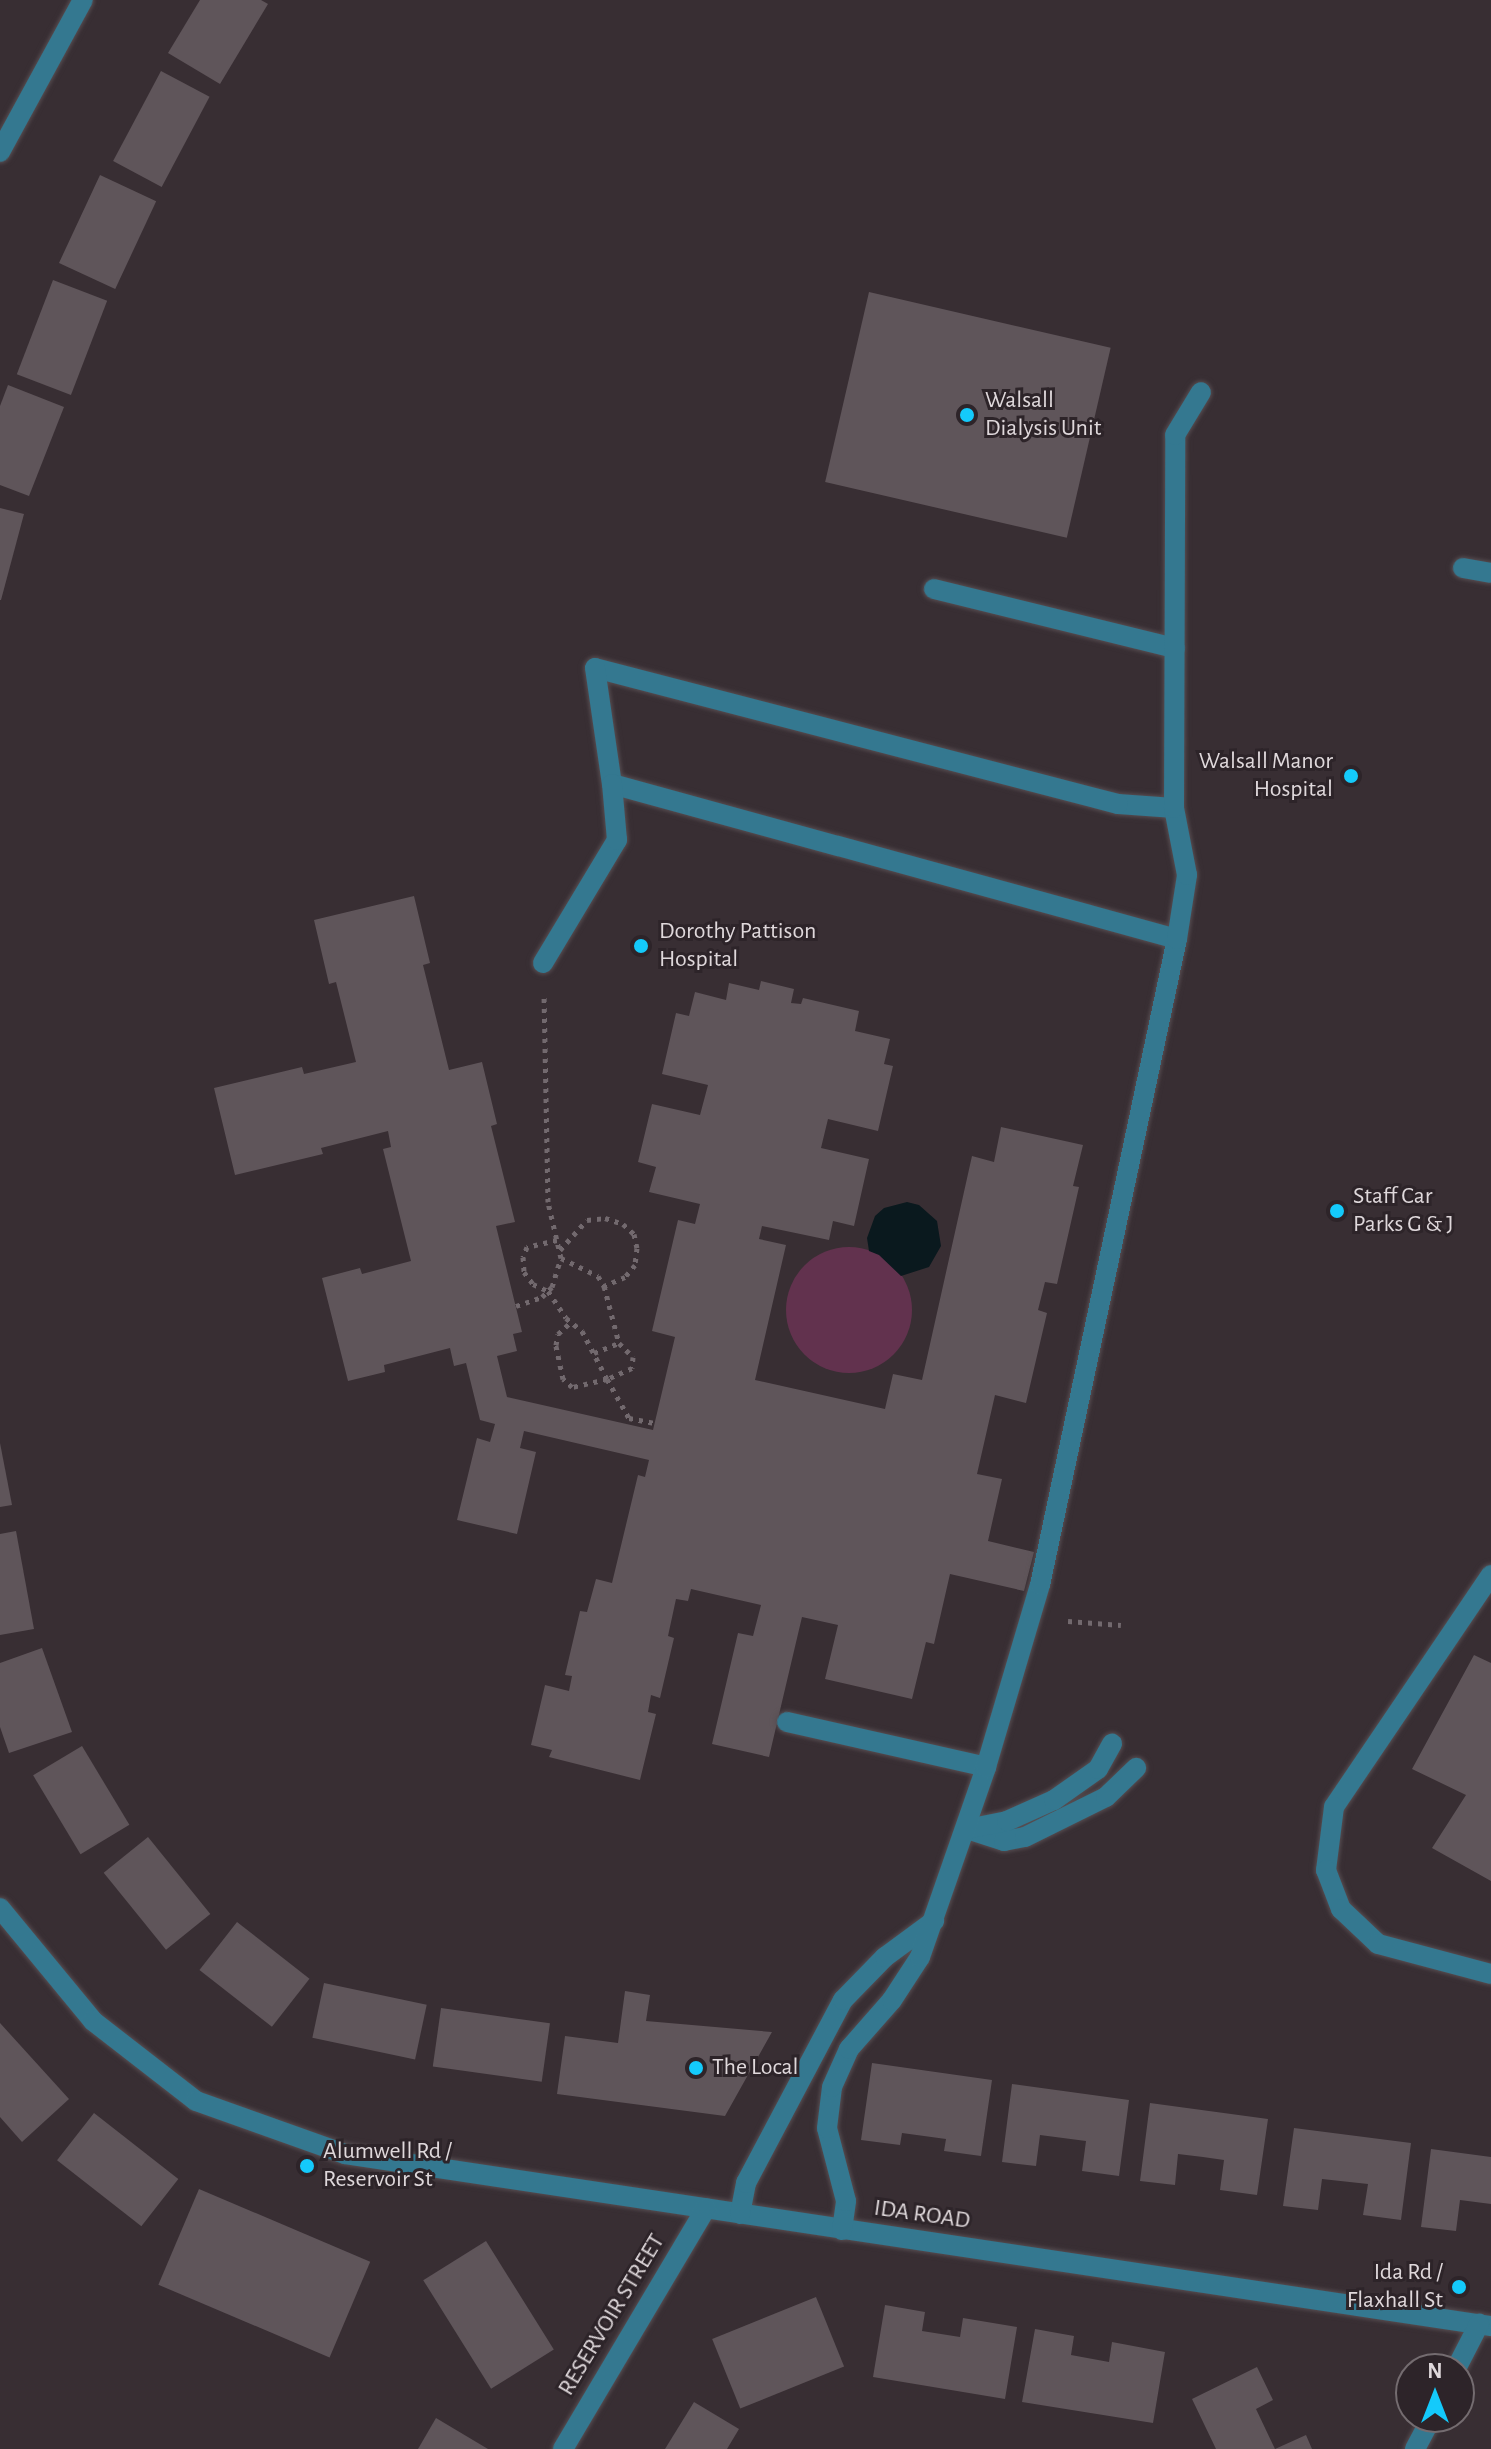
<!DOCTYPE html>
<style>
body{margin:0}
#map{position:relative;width:1491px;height:2449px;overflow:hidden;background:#382e33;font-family:"Alegreya Sans",sans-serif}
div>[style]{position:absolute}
.green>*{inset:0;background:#62324e}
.round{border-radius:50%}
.water>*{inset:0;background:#0a191e}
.building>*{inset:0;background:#5f555a;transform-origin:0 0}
.path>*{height:5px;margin-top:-2.5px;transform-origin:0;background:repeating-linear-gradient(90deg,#72696e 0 4px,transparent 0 10px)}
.roads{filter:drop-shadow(0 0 2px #564d51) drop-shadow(0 0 2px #564d51)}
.minor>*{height:20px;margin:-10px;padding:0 10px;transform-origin:10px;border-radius:10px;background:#347890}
.dots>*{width:22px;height:22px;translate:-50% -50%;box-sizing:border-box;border:4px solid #2d2429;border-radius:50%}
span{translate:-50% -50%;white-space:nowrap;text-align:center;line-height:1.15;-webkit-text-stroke:6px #2d2429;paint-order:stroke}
.poi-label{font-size:24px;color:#dfd8db}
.left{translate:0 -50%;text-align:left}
.right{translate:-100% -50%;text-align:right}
.street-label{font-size:24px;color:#dfd8db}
.north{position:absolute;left:1395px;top:2353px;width:80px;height:80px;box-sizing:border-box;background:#2d2429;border:2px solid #746c70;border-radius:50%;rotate:0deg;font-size:22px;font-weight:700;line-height:32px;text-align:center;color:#dfd8db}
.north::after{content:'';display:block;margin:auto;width:28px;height:36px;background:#14cafb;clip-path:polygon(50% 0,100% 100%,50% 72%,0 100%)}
</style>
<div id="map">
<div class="green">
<div class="round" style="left:786px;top:1247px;width:126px;height:126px"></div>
</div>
<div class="water">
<div style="clip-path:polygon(907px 1202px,919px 1205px,937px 1221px,941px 1246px,929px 1267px,901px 1276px,879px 1255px,869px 1251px,867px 1238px,875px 1216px,884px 1208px)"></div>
</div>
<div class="building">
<div style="clip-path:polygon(200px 0,261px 0,268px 4px,220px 84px,168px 53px)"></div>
<div style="left:161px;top:71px;width:55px;height:102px;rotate:28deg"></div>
<div style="left:100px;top:175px;width:62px;height:97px;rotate:25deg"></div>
<div style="left:53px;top:280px;width:58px;height:101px;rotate:21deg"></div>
<div style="left:869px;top:292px;width:248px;height:195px;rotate:13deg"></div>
<div style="clip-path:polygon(8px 385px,64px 407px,29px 496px,0 485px,0 406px)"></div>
<div style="clip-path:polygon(0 508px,24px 514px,1px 600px,0 600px)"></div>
<div style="clip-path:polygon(414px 896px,430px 963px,423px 965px,449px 1070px,482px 1062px,497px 1124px,491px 1126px,515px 1222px,496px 1226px,522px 1332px,513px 1334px,517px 1351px,497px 1356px,507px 1397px,653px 1430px,675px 1337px,652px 1331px,678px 1220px,695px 1224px,700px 1204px,649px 1192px,656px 1167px,638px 1162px,652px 1104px,700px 1115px,708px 1085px,662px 1074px,676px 1013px,689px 1016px,695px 992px,726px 1000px,729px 983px,759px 990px,761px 981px,794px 989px,791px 1003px,801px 1004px,803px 998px,859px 1011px,855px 1031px,890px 1039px,884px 1064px,893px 1066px,878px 1131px,828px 1119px,821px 1148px,869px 1159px,854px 1226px,833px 1221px,829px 1240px,762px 1226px,759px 1239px,786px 1245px,755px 1380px,885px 1409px,893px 1374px,922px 1380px,972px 1156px,994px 1162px,1001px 1127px,1083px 1145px,1073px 1186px,1079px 1187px,1057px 1284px,1045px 1282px,1038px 1310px,1047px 1313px,1026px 1403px,995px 1395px,977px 1474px,1002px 1479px,988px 1541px,1034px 1552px,1024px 1591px,950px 1574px,934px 1644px,926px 1642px,912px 1699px,825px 1679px,838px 1625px,802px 1617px,769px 1757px,712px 1744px,738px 1633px,753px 1636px,761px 1605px,691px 1589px,688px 1601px,676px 1599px,668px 1636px,674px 1638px,660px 1698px,651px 1695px,648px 1712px,656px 1714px,640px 1780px,549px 1757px,552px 1750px,531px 1745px,545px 1685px,569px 1691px,572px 1676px,565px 1675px,580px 1611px,587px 1612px,596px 1579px,612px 1583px,638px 1475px,645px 1477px,649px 1460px,524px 1431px,520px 1448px,536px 1452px,517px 1534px,457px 1520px,477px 1438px,490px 1442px,495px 1424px,480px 1420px,466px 1363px,454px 1366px,450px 1348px,384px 1365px,385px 1372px,348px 1381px,322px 1278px,360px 1268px,362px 1274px,411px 1261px,383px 1149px,391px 1147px,388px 1131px,321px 1148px,323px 1154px,235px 1175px,214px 1088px,302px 1067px,304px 1074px,356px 1062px,336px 982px,329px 984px,314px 920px)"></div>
<div style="clip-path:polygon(0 1443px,12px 1505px,0 1507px)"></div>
<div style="clip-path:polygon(16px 1531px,34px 1629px,0 1635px,0 1534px)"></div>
<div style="clip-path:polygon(42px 1648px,72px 1732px,9px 1753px,0 1727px,0 1663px)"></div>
<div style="clip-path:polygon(1474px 1655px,1491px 1663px,1491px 1881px,1432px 1848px,1466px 1795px,1412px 1769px)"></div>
<div style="left:82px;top:1746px;width:92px;height:57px;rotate:59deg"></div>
<div style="left:148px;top:1837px;width:99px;height:57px;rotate:51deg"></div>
<div style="left:237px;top:1922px;width:92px;height:61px;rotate:38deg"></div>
<div style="left:324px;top:1983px;width:105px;height:56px;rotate:12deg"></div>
<div style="clip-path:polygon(625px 1991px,650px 1995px,646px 2021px,772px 2032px,725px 2116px,557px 2094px,565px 2036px,618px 2043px)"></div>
<div style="left:441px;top:2008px;width:110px;height:59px;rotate:8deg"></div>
<div style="clip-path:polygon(0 2023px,69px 2099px,22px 2142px,0 2117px)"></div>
<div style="clip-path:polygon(872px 2063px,992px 2080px,981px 2156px,944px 2151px,946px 2139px,902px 2133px,900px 2145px,861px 2140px)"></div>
<div style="clip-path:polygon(1012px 2084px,1129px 2100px,1119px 2176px,1082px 2171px,1086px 2141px,1040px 2135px,1036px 2166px,1002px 2162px)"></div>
<div style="clip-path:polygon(1150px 2103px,1268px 2119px,1257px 2195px,1220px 2190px,1224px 2160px,1203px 2157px,1178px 2154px,1175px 2185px,1140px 2181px)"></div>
<div style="left:94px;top:2113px;width:107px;height:60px;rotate:38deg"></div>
<div style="clip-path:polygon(1294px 2128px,1411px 2143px,1401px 2220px,1363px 2215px,1368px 2184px,1322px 2179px,1318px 2210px,1283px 2206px)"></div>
<div style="clip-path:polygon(1431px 2149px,1491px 2157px,1491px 2204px,1460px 2200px,1456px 2231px,1421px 2227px)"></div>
<div style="left:199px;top:2189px;width:186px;height:104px;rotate:23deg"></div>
<div style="left:486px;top:2241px;width:128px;height:74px;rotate:58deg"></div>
<div style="left:816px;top:2297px;width:75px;height:112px;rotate:68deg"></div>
<div style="clip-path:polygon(885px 2305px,925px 2312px,922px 2331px,960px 2337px,963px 2318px,1017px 2327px,1005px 2399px,873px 2377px)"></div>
<div style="clip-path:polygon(1035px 2329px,1074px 2336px,1071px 2355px,1109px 2362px,1112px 2342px,1165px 2352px,1153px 2423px,1022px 2402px)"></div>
<div style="clip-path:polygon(1257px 2367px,1273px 2400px,1256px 2409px,1275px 2449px,1306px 2435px,1312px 2449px,1216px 2449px,1192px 2399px)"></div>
<div style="clip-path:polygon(694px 2402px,739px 2429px,727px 2449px,665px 2449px)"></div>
<div style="clip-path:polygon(436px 2418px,488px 2449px,418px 2449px)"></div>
</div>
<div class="path">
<div style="left:557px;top:1240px;width:31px;rotate:167deg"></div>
<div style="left:527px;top:1247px;width:11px;rotate:112deg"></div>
<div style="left:523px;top:1257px;width:15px;rotate:86deg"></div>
<div style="left:524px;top:1272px;width:15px;rotate:53deg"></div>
<div style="left:533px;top:1284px;width:17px;rotate:25deg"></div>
<div style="left:548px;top:1291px;width:32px;rotate:56deg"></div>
<div style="left:566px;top:1318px;width:21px;rotate:39deg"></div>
<div style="left:582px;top:1331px;width:54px;rotate:62.5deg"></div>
<div style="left:607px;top:1379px;width:36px;rotate:167deg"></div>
<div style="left:572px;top:1387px;width:12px;rotate:-138deg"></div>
<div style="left:563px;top:1379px;width:35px;rotate:-102deg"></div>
<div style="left:556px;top:1345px;width:11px;rotate:-80deg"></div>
<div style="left:558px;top:1334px;width:18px;rotate:-43deg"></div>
<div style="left:560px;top:1250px;width:40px;rotate:-48deg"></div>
<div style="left:587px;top:1220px;width:18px;rotate:-6deg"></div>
<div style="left:605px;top:1218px;width:19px;rotate:18deg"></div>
<div style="left:623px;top:1224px;width:15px;rotate:42deg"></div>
<div style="left:634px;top:1234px;width:14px;rotate:78deg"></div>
<div style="left:637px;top:1248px;width:17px;rotate:97deg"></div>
<div style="left:635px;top:1265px;width:16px;rotate:130deg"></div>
<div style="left:625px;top:1277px;width:23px;rotate:157deg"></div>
<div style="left:561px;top:1258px;width:41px;rotate:25.9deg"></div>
<div style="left:598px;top:1276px;width:12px;rotate:59deg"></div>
<div style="left:604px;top:1286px;width:59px;rotate:75.3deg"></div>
<div style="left:619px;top:1343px;width:20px;rotate:45deg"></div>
<div style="left:633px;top:1357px;width:11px;rotate:95deg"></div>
<div style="left:632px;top:1368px;width:27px;rotate:156deg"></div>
<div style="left:607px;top:1379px;width:45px;rotate:60.6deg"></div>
<div style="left:629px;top:1418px;width:26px;rotate:11deg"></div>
<div style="left:516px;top:1306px;width:28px;rotate:-19deg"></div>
<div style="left:542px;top:1297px;width:14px;rotate:-45deg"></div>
<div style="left:552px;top:1287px;width:30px;rotate:-73deg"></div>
<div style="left:561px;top:1258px;width:57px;rotate:-103.1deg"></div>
<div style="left:548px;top:1202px;width:206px;rotate:-91.1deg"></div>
<div style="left:594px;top:1353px;width:27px;rotate:-22deg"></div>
<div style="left:1068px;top:1621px;width:53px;rotate:4.3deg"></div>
</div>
<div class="roads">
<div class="minor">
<div style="left:0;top:152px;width:173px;rotate:-61.4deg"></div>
<div style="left:1463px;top:568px;width:28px;rotate:10deg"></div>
<div style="left:934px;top:589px;width:248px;rotate:13.8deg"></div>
<div style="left:1174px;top:808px;width:56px;rotate:-175.9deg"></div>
<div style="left:1118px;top:804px;width:540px;rotate:-165.42deg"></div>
<div style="left:595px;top:668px;width:117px;rotate:81.7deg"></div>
<div style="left:612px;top:784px;width:586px;rotate:15.34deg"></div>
<div style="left:543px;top:963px;width:144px;rotate:-59deg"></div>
<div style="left:617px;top:840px;width:56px;rotate:-95.1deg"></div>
<div style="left:1491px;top:1575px;width:280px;rotate:124.1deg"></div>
<div style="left:1334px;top:1807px;width:64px;rotate:97.2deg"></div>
<div style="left:1326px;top:1870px;width:42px;rotate:69deg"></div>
<div style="left:1341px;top:1909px;width:51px;rotate:43.4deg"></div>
<div style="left:1378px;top:1944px;width:117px;rotate:14.9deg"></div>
<div style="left:787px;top:1722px;width:204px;rotate:12.7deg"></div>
<div style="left:967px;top:1829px;width:39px;rotate:18deg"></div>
<div style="left:1004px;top:1841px;width:21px;rotate:-11deg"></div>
<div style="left:1025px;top:1837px;width:90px;rotate:-26.3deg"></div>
<div style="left:1106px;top:1797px;width:42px;rotate:-44deg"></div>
<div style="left:967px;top:1829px;width:41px;rotate:-11.3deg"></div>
<div style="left:1007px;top:1821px;width:51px;rotate:-24.1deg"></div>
<div style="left:1054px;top:1800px;width:54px;rotate:-35.2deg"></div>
<div style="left:1098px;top:1769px;width:29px;rotate:-61deg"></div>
<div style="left:0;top:1908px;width:146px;rotate:50.5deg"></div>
<div style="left:93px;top:2021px;width:130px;rotate:37.8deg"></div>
<div style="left:196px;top:2101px;width:158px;rotate:19.6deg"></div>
<div style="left:345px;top:2154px;width:1159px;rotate:8.54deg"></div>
<div style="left:740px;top:2214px;width:32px;rotate:-79deg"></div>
<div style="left:746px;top:2183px;width:207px;rotate:-62.1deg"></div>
<div style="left:843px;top:2000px;width:60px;rotate:-45.7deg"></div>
<div style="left:885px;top:1957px;width:61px;rotate:-36.3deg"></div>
<div style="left:842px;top:2230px;width:29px;rotate:-82deg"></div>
<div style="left:846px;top:2201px;width:75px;rotate:-104.6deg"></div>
<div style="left:827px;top:2128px;width:41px;rotate:-83deg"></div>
<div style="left:832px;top:2087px;width:42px;rotate:-65.9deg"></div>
<div style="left:849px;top:2049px;width:65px;rotate:-48.7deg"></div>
<div style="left:892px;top:2000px;width:51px;rotate:-56.9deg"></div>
<div style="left:920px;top:1957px;width:201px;rotate:-70.8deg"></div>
<div style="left:986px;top:1767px;width:190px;rotate:-73.5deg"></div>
<div style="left:1040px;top:1585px;width:660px;rotate:-78.03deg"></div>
<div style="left:1177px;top:939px;width:65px;rotate:-81.1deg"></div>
<div style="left:1187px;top:875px;width:68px;rotate:-101deg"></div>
<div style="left:1174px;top:808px;width:373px;rotate:-89.8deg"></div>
<div style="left:1175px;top:435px;width:50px;rotate:-58.8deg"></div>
<div style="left:1456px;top:2369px;width:51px;rotate:-62.9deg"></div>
<div style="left:563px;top:2449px;width:280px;rotate:-59.3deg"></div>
<div style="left:1415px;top:2449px;width:36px;rotate:-62deg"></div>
</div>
</div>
<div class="dots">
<div style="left:967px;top:415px;background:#14cafb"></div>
<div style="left:1351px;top:776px;background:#14cafb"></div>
<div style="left:641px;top:946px;background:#14cafb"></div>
<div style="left:1337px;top:1211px;background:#14cafb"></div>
<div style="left:696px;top:2068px;background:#14cafb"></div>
<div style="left:307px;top:2166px;background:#14cafb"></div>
<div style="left:1459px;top:2287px;background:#14cafb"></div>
</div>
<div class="poi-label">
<span class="left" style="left:985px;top:415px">Walsall<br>Dialysis Unit</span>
<span class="right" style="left:1333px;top:776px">Walsall Manor<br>Hospital</span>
<span class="left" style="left:659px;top:946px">Dorothy Pattison<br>Hospital</span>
<span class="left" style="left:1353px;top:1211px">Staff Car<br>Parks G &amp; J</span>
<span class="left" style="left:712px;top:2068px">The Local</span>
<span class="left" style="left:323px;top:2166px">Alumwell Rd /<br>Reservoir St</span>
<span class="right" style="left:1443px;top:2287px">Ida Rd /<br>Flaxhall St</span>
</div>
<div class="street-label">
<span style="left:922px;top:2215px;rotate:8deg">IDA ROAD</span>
<span style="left:612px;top:2315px;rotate:-59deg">RESERVOIR STREET</span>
</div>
<div class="north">N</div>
</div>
